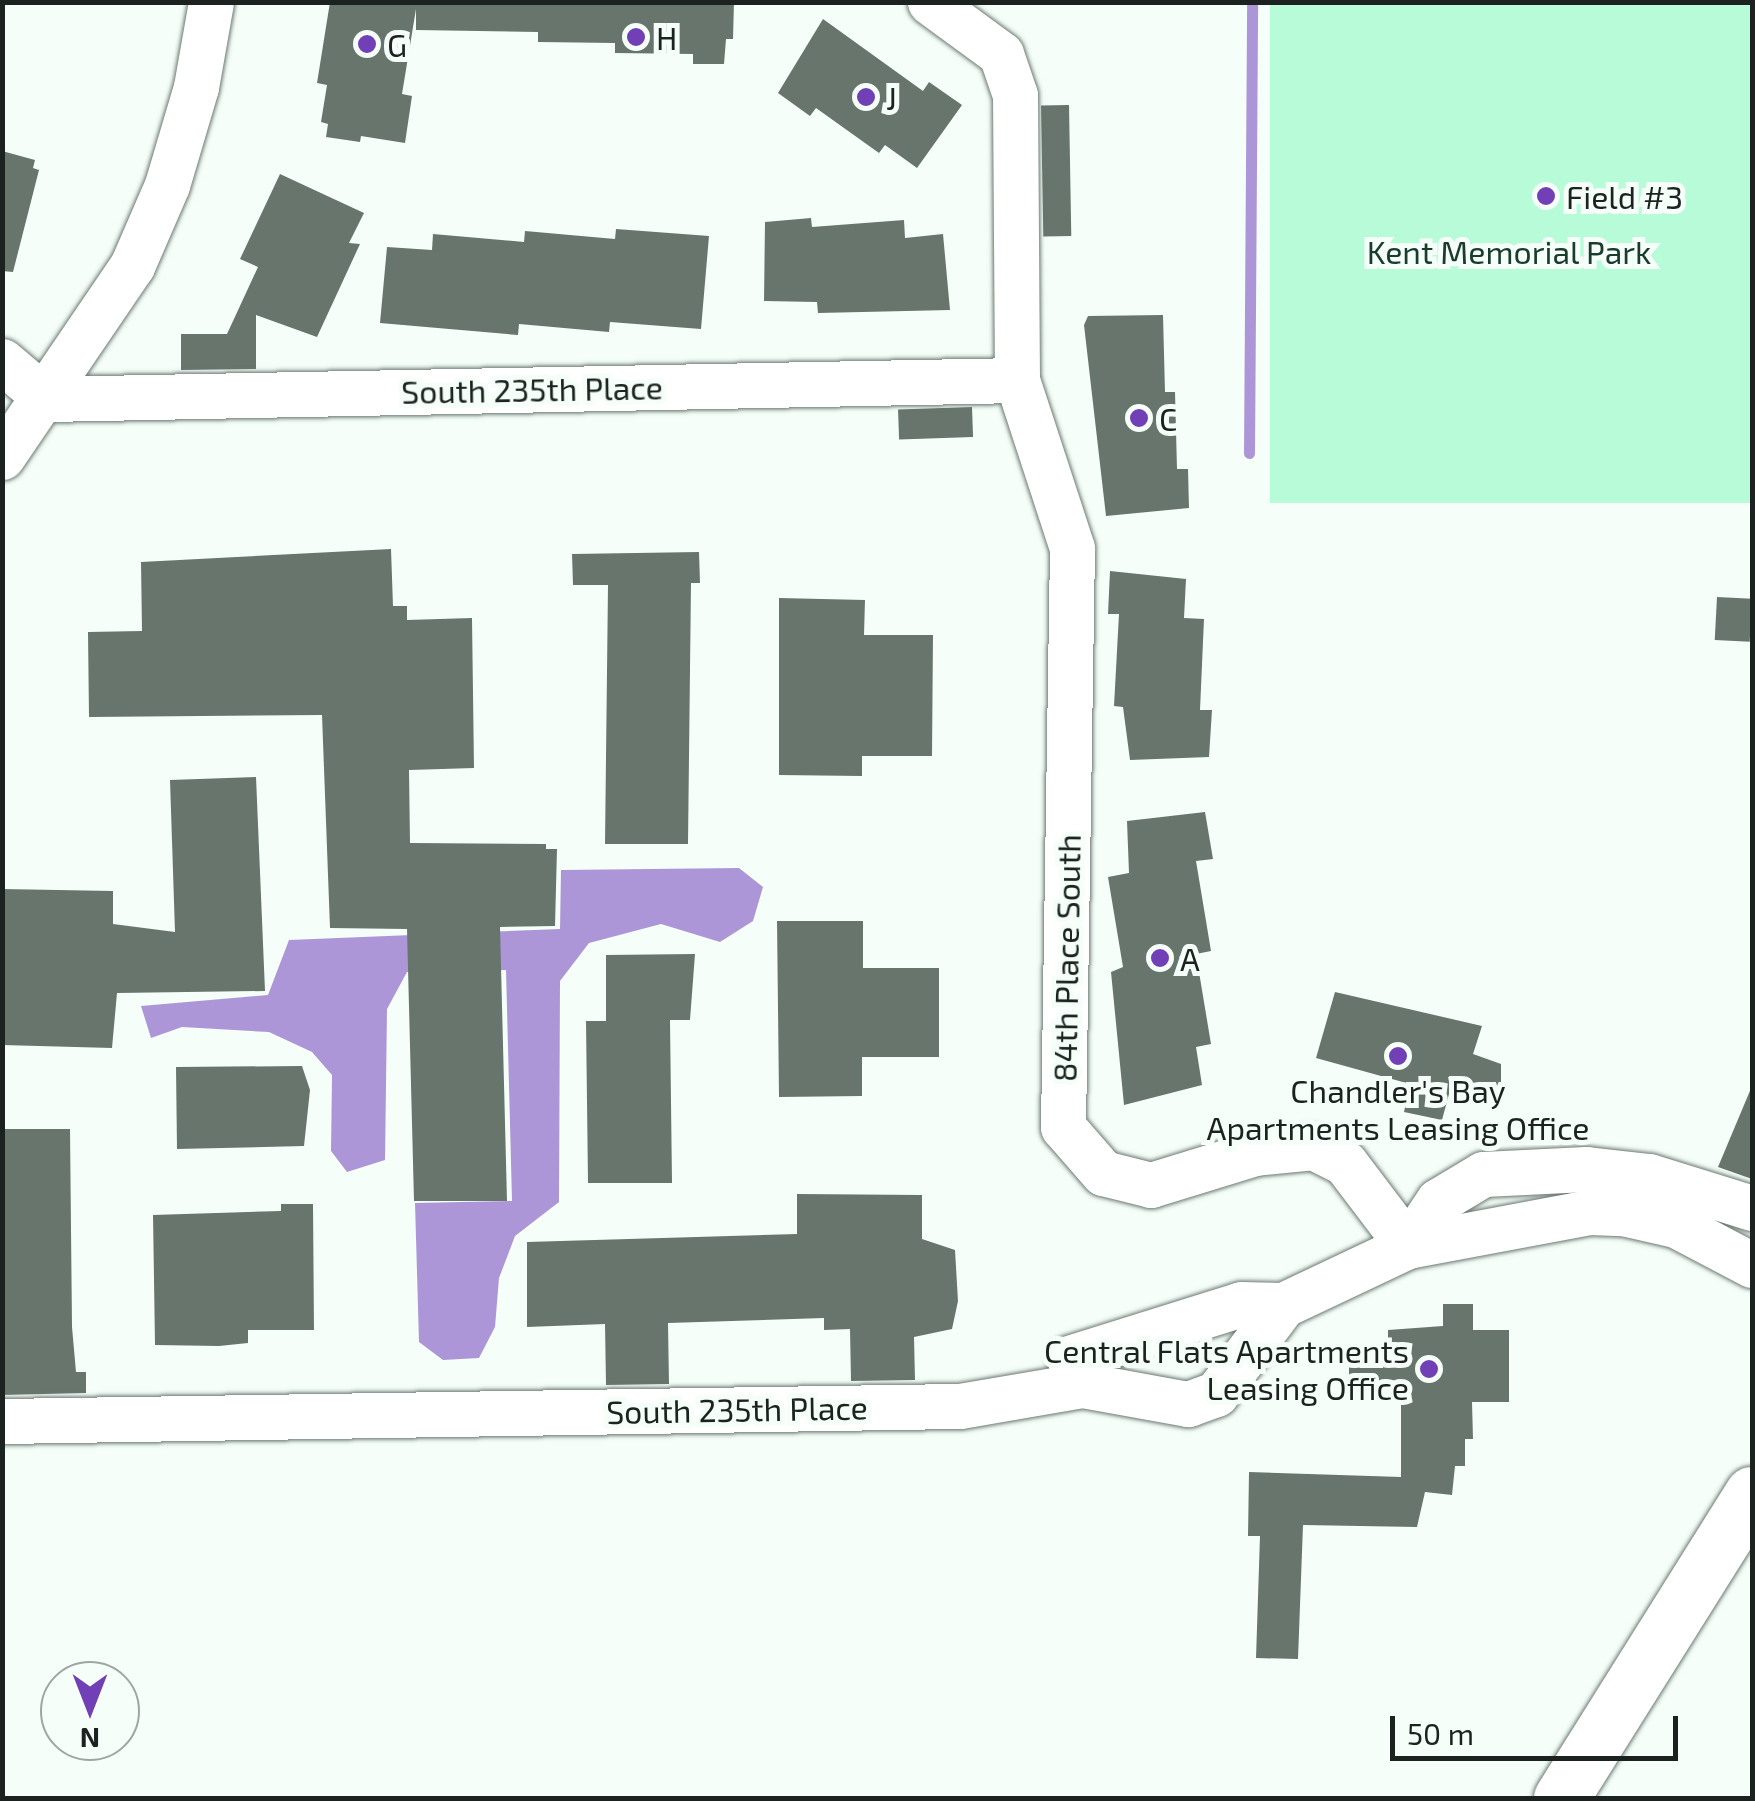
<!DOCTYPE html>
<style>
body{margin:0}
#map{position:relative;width:1755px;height:1801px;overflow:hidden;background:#f5fef9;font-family:"Exo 2",sans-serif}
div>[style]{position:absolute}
.green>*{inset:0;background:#b7fbd9;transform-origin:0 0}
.water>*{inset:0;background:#ac96d7}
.stream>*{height:11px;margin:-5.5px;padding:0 5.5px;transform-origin:5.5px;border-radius:5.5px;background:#ac96d7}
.building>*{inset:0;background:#67756d;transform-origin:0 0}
.roads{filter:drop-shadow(0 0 2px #6b7971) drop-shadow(0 0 2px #6b7971)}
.street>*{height:45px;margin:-22.5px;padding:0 22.5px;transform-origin:22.5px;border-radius:22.5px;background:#fff}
.secondary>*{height:55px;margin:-27.5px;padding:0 27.5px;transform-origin:27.5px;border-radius:27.5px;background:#fff}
.dots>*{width:28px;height:28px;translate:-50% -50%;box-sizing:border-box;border:5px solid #f5fef9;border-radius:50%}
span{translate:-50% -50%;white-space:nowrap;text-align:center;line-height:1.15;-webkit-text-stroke:10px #f5fef9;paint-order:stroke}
.poi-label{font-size:32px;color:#1c221f}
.left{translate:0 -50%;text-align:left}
.right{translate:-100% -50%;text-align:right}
.park-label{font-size:32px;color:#193c2c}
.street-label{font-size:32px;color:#1c221f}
.frame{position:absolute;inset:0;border:5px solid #1c221f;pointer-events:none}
.north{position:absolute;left:40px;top:1661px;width:100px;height:100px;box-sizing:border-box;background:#f5fef9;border:2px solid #9ea6a2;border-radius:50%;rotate:180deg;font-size:28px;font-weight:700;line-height:40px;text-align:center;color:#1c221f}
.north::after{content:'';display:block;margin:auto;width:35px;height:45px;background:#713fb6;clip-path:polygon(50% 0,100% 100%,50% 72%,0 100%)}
.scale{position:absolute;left:1390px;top:1716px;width:288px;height:45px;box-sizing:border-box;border:5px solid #1c221f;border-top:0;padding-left:12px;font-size:30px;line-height:35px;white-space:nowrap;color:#1c221f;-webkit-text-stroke:8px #f5fef9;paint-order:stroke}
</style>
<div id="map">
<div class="green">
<div style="left:1270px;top:3px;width:482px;height:500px"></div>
</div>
<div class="water">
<div style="clip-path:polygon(739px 868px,763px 887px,753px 921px,720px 942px,661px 924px,589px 943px,560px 981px,559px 1202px,515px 1236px,499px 1278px,495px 1327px,479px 1358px,443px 1360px,419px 1342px,415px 1203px,512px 1201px,506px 970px,407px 972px,387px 1009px,385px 1160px,347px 1172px,331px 1151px,332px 1075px,312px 1052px,269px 1032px,182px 1027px,151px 1038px,141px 1006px,268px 995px,289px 940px,560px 929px,561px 870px)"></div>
</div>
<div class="stream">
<div style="left:1249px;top:453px;width:451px;rotate:-89.6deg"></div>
</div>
<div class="building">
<div style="clip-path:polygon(330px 2px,734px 2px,733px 39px,726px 39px,724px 64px,693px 64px,693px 54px,615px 53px,615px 43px,538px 42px,538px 32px,416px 30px,416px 9px,402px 94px,412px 96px,405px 143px,361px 136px,360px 142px,326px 137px,328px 124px,321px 122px,327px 85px,317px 83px)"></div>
<div style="clip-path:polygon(823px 19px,923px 91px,929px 82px,962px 105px,917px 168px,885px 145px,879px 153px,816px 108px,810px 116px,778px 93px)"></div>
<div style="left:1069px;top:105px;width:131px;height:28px;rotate:89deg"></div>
<div style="clip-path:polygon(2px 151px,35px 160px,33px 168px,39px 170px,13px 272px,2px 271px)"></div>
<div style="clip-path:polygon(280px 174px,364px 213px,349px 243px,360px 244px,317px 337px,256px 315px,256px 369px,181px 370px,181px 334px,227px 334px,258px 267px,240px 259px)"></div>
<div style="clip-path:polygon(811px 218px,812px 227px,904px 220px,905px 238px,943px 234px,950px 310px,818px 313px,817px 302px,764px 301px,765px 222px)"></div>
<div style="clip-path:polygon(616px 229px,709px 236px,701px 329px,610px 322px,609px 332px,519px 324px,518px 335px,380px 323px,387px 247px,432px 250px,433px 234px,524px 242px,525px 231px,615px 239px)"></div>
<div style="clip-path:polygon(1163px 315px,1165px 392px,1175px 392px,1177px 469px,1188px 469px,1189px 508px,1106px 516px,1084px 325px,1088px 316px)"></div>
<div style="left:972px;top:407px;width:30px;height:74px;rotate:88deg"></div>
<div style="clip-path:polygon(391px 549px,393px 606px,407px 606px,407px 620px,472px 618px,474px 768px,409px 770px,410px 843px,546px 844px,546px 849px,557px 849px,555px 926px,500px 927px,507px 1201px,414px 1201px,407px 929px,330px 928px,322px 715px,89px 717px,88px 632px,142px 631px,141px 562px)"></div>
<div style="clip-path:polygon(699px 552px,700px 583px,691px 583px,688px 844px,605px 844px,608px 585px,573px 585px,572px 554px)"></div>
<div style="clip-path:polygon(1110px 571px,1186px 579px,1184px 618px,1204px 619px,1200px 710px,1212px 710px,1209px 757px,1130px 760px,1123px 707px,1114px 706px,1119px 614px,1108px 614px)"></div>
<div style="left:1717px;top:597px;width:35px;height:43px;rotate:3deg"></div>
<div style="clip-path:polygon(779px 598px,865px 600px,864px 635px,933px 635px,932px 756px,862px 756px,862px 776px,779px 775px)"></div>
<div style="clip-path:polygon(256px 777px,265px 991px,117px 993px,112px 1048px,2px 1045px,2px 889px,113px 891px,113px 924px,175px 932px,170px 780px)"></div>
<div style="clip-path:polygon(1205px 812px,1213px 859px,1196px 861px,1211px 951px,1196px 954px,1211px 1044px,1196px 1047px,1202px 1085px,1124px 1105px,1111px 972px,1123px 967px,1108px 877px,1129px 873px,1127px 821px)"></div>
<div style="clip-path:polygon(777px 921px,863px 921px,863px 968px,939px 968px,939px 1057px,862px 1057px,862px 1096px,779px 1097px)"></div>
<div style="clip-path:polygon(695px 954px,690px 1020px,670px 1020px,672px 1183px,588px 1183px,586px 1021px,606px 1021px,606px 955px)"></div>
<div style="clip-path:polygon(1335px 992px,1482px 1026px,1473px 1054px,1501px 1064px,1501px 1088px,1488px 1096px,1468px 1091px,1466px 1099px,1449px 1094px,1442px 1120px,1404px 1112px,1410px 1084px,1316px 1058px)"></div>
<div style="clip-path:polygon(302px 1066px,310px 1090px,304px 1146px,177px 1149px,176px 1067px)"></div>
<div style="clip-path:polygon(1752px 1086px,1752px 1179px,1718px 1167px)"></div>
<div style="clip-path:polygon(2px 1129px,70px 1129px,72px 1327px,76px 1372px,86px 1372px,86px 1393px,2px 1395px)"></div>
<div style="clip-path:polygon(797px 1194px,922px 1195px,922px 1239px,955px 1250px,958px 1301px,952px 1329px,914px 1337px,915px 1380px,851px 1381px,850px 1329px,824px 1330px,824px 1318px,668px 1323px,669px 1384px,606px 1385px,605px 1324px,527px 1327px,527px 1242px,797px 1234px)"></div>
<div style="clip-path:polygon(281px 1204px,313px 1204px,314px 1330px,248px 1330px,248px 1343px,219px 1346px,155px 1345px,153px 1215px,281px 1211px)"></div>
<div style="clip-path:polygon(1443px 1304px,1473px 1304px,1473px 1330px,1509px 1330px,1509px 1402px,1472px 1402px,1473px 1439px,1465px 1439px,1465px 1466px,1455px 1466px,1452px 1495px,1425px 1492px,1417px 1527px,1303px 1525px,1298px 1659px,1256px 1658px,1260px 1536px,1248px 1536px,1249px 1472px,1401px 1477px,1401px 1386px,1349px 1386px,1349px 1352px,1388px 1351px,1388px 1330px,1443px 1326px)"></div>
</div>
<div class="roads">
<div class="street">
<div style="left:2px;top:361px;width:59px;rotate:40.2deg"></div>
<div style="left:47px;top:399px;width:970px;rotate:-1.12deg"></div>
<div style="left:2px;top:457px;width:231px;rotate:-55.8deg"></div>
<div style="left:132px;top:266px;width:88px;rotate:-66.6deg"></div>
<div style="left:167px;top:185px;width:102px;rotate:-73.5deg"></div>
<div style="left:196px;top:87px;width:86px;rotate:-80deg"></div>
<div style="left:1752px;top:1208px;width:108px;rotate:-162.7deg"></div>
<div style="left:1649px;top:1176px;width:63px;rotate:-173.7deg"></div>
<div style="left:1586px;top:1169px;width:103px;rotate:177.2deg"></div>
<div style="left:1483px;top:1174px;width:52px;rotate:149deg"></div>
<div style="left:1438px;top:1201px;width:54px;rotate:123.7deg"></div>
<div style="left:1408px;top:1246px;width:184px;rotate:-10.6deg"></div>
<div style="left:1589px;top:1212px;width:34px;rotate:2deg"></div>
<div style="left:1623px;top:1213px;width:54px;rotate:12.8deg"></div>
<div style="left:1676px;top:1225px;width:86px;rotate:27.8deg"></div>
<div style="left:1069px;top:1358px;width:180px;rotate:-17.4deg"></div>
<div style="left:1241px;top:1304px;width:42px;rotate:1.4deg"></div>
<div style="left:2px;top:1421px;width:958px;rotate:-0.9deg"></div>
<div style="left:960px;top:1406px;width:125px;rotate:-9.7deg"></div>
<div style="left:1083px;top:1385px;width:107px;rotate:10.3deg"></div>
<div style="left:1188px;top:1404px;width:30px;rotate:-20deg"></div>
<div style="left:1216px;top:1394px;width:111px;rotate:-53deg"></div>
<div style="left:1283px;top:1305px;width:138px;rotate:-25.3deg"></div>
<div style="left:1408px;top:1246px;width:104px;rotate:-127.2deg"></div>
<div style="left:1345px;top:1163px;width:35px;rotate:-153deg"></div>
<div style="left:1314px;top:1147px;width:59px;rotate:174.2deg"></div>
<div style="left:1255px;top:1153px;width:109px;rotate:162.9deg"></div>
<div style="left:1151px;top:1185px;width:49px;rotate:-166deg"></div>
<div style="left:1103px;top:1173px;width:61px;rotate:-131deg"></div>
<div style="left:1063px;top:1127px;width:579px;rotate:-89.11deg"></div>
<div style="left:1072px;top:548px;width:177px;rotate:-108.1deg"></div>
<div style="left:1017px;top:380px;width:285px;rotate:-90.4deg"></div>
<div style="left:1015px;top:95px;width:43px;rotate:-108.9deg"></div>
<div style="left:1001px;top:54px;width:88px;rotate:-143.8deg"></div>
</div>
<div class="secondary">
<div style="left:1561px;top:1798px;width:359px;rotate:-57.9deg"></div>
</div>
</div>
<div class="dots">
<div style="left:636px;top:37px;background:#713fb6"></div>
<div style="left:367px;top:44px;background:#713fb6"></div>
<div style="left:866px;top:97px;background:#713fb6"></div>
<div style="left:1546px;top:196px;background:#713fb6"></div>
<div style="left:1139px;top:418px;background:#713fb6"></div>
<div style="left:1160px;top:958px;background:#713fb6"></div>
<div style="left:1398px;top:1056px;background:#713fb6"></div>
<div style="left:1429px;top:1369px;background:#713fb6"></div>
</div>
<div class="poi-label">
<span class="left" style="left:656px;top:37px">H</span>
<span class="left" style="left:387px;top:44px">G</span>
<span class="left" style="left:886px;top:97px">J</span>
<span class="left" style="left:1566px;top:196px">Field #3</span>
<span class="left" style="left:1159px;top:418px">C</span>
<span class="left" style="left:1180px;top:958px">A</span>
<span style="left:1398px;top:1109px">Chandler's Bay<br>Apartments Leasing Office</span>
<span class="right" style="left:1409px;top:1369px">Central Flats Apartments<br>Leasing Office</span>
</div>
<div class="park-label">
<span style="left:1509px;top:251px">Kent Memorial Park</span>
</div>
<div class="street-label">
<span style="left:532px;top:389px;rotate:-1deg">South 235th Place</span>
<span style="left:1066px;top:958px;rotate:-89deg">84th Place South</span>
<span style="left:737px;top:1409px;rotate:-1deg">South 235th Place</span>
</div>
<div class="frame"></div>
<div class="north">N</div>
<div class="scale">50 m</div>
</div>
